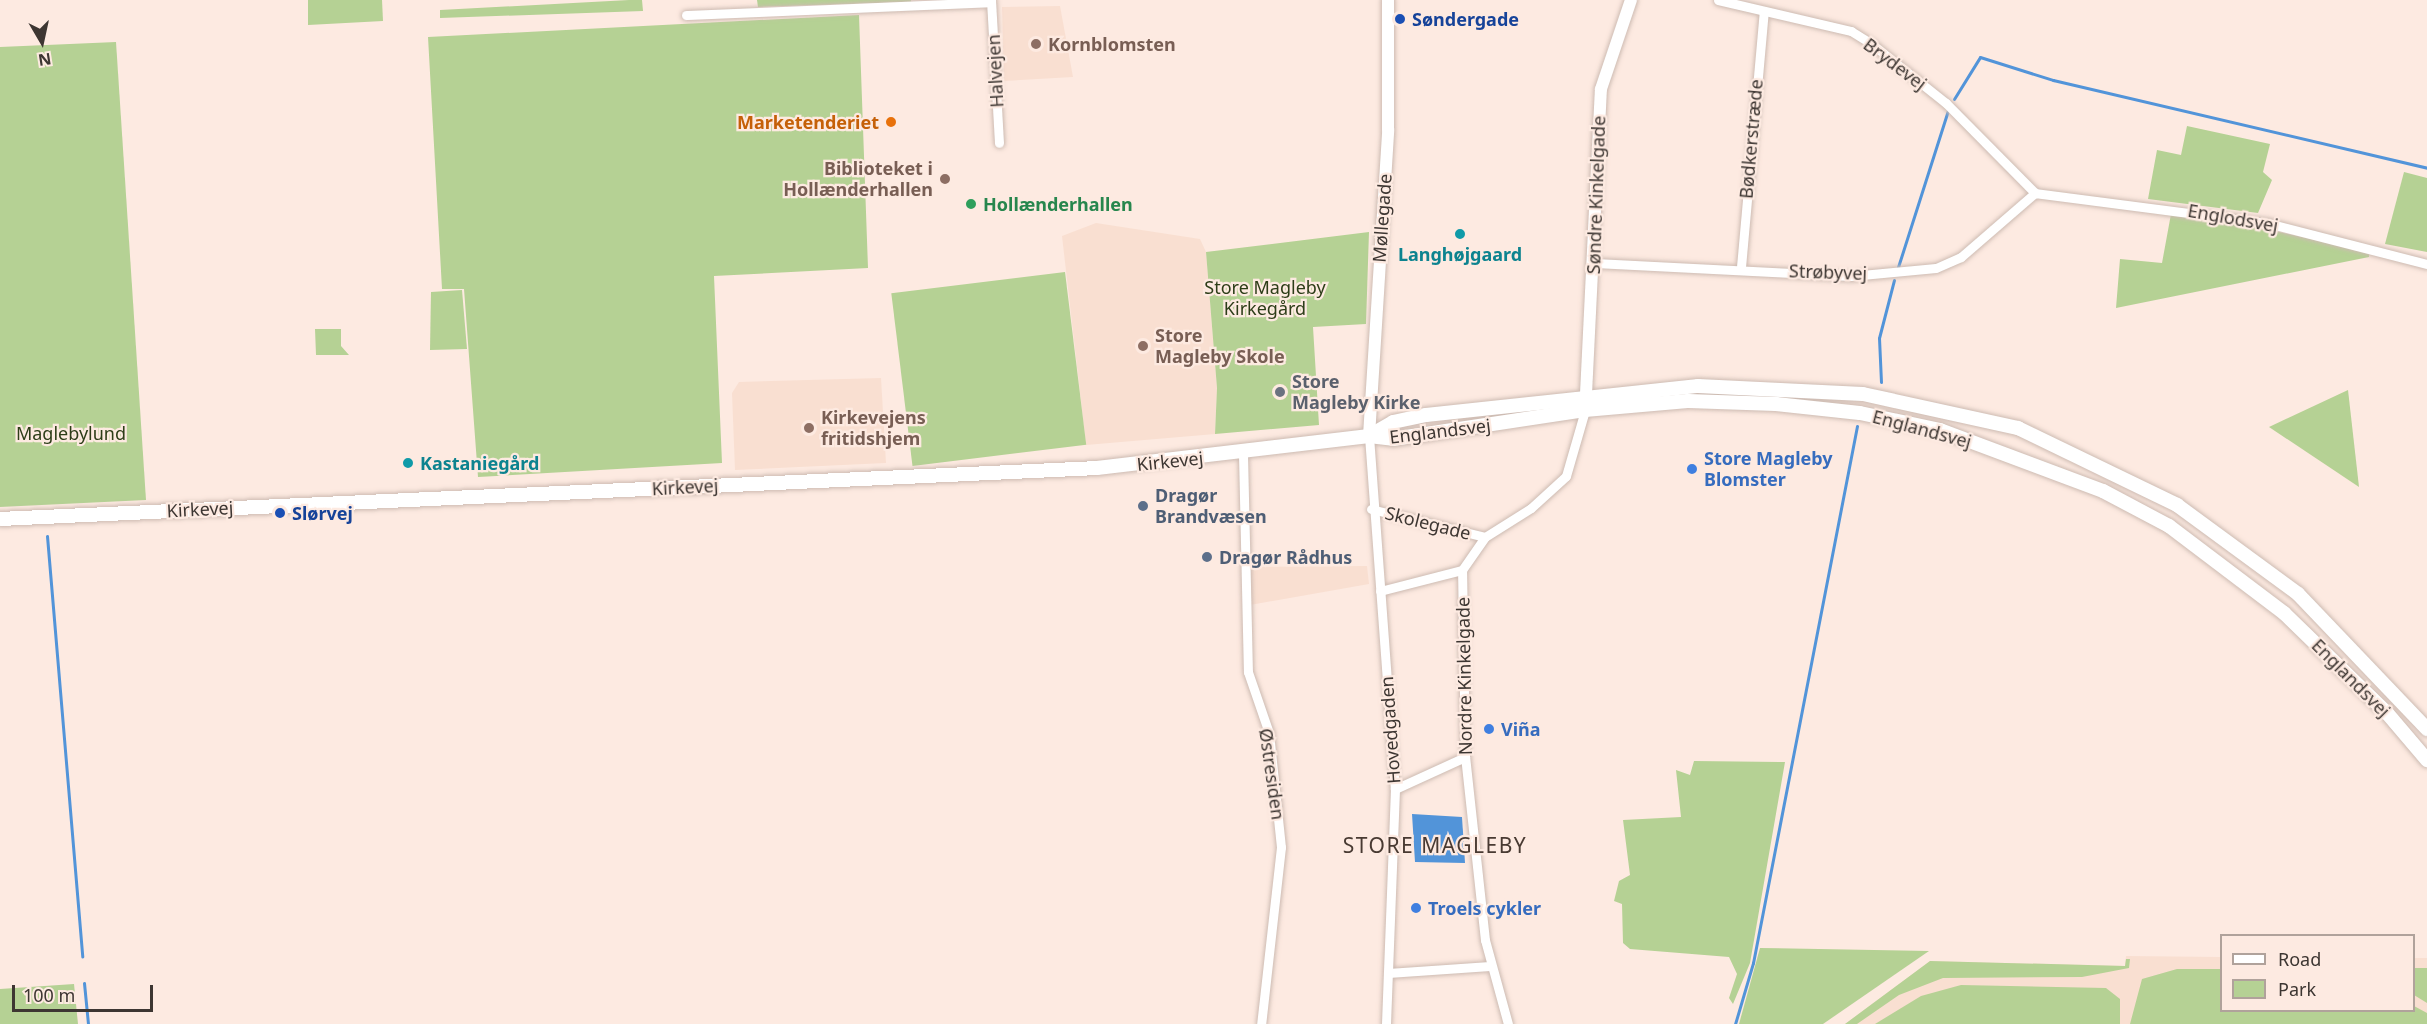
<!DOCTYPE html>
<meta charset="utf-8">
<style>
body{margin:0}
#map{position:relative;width:2427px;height:1024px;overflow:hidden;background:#fdeae1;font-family:"Noto Sans",sans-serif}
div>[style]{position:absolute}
.built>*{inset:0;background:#f9dfd1}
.green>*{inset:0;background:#b5d194;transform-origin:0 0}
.water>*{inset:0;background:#5294d9}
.stream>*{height:3px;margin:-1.5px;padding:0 1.5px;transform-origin:1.5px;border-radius:1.5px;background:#5294d9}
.roads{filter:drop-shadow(0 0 2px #cdbbb2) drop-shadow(0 0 2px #cdbbb2)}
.minor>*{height:9px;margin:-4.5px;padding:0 4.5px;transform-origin:4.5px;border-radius:4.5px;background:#fff}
.tertiary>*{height:12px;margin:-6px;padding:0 6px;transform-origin:6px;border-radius:6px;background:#fff}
.secondary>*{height:14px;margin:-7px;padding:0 7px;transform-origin:7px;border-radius:7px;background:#fff}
.dots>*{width:16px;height:16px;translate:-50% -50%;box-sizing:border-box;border:3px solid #fdeae1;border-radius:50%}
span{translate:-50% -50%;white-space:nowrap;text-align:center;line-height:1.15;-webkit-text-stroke:4.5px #fdeae1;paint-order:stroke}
.transit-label{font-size:18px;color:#164399;font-weight:700}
.left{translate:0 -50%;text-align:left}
.education-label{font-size:18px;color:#785e54;font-weight:700}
.right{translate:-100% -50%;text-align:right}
.street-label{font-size:18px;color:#3d3632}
.food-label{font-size:18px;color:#c56008;font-weight:700}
.leisure-label{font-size:18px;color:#27864d;font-weight:700}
.culture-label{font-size:18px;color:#0d838f;font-weight:700}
.park-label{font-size:18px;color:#2d3d18}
.worship-label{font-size:18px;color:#5b616d;font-weight:700}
.shop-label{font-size:18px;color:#366cbe;font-weight:700}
.service-label{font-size:18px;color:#4e5e75;font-weight:700}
.quarter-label{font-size:21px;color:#483a32;letter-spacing:1.5px}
.legend{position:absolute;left:2220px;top:934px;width:195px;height:78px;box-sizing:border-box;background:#fdeae1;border:2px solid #b0a29b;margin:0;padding:8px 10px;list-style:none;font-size:18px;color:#3d3632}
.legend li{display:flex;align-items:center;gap:12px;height:30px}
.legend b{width:30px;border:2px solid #b0a29b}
.north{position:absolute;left:12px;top:12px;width:60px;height:60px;-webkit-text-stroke:4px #fdeae1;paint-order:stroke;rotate:171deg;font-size:16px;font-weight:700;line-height:24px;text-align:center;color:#3d3632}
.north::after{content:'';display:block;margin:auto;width:21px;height:27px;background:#3d3632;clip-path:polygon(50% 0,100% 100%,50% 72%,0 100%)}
.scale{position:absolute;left:12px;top:985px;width:141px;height:27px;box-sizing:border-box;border:3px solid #3d3632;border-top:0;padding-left:8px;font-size:18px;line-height:21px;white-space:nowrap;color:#3d3632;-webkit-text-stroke:4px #fdeae1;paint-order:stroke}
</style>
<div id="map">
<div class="built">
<div style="clip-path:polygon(1060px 6px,1073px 77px,1004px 81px,1002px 7px)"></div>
<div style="clip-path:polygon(1096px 223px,1200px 239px,1206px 252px,1217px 388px,1215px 434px,1086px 445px,1062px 236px)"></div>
<div style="clip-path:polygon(881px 378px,886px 463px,735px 470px,732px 393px,739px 382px)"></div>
<div style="clip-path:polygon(1367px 566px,1369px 584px,1250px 605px,1251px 567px)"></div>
<div style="clip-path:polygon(2126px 956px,2221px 957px,2222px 1010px,2414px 1010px,2414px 958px,2427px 958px,2427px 1024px,1845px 1024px,1930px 961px,2125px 966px)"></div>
</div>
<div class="green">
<div style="clip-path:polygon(308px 0,382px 0,383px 21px,308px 25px)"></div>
<div style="clip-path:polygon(629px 0,642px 0,643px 11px,440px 18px,440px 10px)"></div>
<div style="clip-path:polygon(757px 0,911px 0,911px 2px,758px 7px)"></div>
<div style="clip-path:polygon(859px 15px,868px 268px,714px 276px,722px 463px,478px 477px,464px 289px,442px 289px,428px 37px)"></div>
<div style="clip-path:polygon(116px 42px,146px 500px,0 507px,0 47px)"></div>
<div style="clip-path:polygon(2187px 126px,2270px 144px,2263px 172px,2272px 180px,2258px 213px,2148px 199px,2157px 150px,2181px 155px)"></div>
<div style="clip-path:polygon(2404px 172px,2427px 178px,2427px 252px,2385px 244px)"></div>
<div style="clip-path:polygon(2171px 214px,2257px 227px,2369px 252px,2369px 257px,2116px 308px,2120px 259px,2162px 263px)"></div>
<div style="clip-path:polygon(1369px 232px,1366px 324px,1313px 327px,1319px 425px,1215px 434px,1217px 388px,1206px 252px)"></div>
<div style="left:1065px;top:272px;width:174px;height:175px;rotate:83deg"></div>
<div style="clip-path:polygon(462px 290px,467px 349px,430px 350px,431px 292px)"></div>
<div style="clip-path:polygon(315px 329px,341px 329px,341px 346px,349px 355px,316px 355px)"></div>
<div style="clip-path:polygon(2348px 390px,2359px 487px,2269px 427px)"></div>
<div style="clip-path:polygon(1694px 761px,1785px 762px,1750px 963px,1733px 1004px,1729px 998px,1737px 974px,1729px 957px,1630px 949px,1623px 943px,1622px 904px,1614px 901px,1619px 881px,1630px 875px,1623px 820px,1681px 817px,1676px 770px,1690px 775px)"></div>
<div style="clip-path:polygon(1760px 948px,1929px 951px,1823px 1024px,1739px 1024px)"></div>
<div style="clip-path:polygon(2126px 959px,2130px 959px,2129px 968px,2082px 977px,1943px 978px,1899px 995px,1857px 1024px,1845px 1024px,1930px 961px,2125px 966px)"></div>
<div style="clip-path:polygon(2414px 968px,2427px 968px,2427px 1003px,2414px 995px)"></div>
<div style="clip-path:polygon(2177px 969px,2221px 969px,2222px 1010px,2414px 1010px,2414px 1006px,2427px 1013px,2427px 1024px,2130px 1024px,2142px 979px)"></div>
<div style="clip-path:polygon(74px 984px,78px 1024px,0 1024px,0 989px)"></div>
<div style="clip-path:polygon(1961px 985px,2106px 988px,2120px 999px,2120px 1024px,1875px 1024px,1921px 996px)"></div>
</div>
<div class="water">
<div style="clip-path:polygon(1412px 814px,1462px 817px,1465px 863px,1415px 862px)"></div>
</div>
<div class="stream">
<div style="left:1954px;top:99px;width:49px;rotate:-58.2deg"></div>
<div style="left:1980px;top:57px;width:77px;rotate:17.5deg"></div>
<div style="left:2053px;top:80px;width:384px;rotate:13.2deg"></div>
<div style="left:1898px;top:267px;width:165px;rotate:-72.3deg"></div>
<div style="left:1881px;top:382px;width:44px;rotate:-92.6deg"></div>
<div style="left:1879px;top:338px;width:60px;rotate:-75.5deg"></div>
<div style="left:47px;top:536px;width:422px;rotate:85.2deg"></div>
<div style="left:84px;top:983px;width:41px;rotate:84.4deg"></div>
<div style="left:1735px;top:1024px;width:64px;rotate:-73.6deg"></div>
<div style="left:1753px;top:963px;width:547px;rotate:-79.04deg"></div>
</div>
<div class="roads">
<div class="minor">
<div style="left:991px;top:0;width:143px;rotate:86.8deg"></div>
<div style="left:1718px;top:0;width:137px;rotate:13.1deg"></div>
<div style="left:1851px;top:31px;width:26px;rotate:32deg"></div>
<div style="left:1873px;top:45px;width:93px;rotate:38.5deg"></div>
<div style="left:1946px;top:103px;width:127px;rotate:45.3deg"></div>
<div style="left:686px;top:15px;width:305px;rotate:-2.4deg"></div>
<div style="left:2035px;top:193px;width:234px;rotate:7.4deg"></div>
<div style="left:2267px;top:223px;width:165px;rotate:14.4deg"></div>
<div style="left:1595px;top:263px;width:256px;rotate:2.9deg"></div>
<div style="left:1851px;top:276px;width:85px;rotate:-5.4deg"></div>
<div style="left:1936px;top:268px;width:27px;rotate:-24deg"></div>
<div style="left:1961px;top:257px;width:98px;rotate:-40.9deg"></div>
<div style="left:1741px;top:267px;width:257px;rotate:-84.9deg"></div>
<div style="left:1369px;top:436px;width:354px;rotate:85.8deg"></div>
<div style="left:1395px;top:789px;width:235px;rotate:92.2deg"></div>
<div style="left:1243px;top:454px;width:218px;rotate:88.7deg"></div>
<div style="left:1248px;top:672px;width:65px;rotate:71deg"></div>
<div style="left:1269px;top:733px;width:115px;rotate:84deg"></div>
<div style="left:1281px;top:847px;width:178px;rotate:96.4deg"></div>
<div style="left:1371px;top:509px;width:117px;rotate:13.8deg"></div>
<div style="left:1380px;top:591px;width:85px;rotate:-14.4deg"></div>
<div style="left:1395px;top:789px;width:77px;rotate:-24.6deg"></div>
<div style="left:1388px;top:973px;width:102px;rotate:-3.9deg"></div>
<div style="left:1508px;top:1024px;width:87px;rotate:-105.3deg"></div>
<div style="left:1485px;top:940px;width:184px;rotate:-96.2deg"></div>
<div style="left:1465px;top:757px;width:187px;rotate:-90.9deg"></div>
<div style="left:1462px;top:570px;width:40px;rotate:-55.1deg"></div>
<div style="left:1485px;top:537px;width:54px;rotate:-32.2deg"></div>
<div style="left:1531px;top:508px;width:47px;rotate:-42.4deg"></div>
<div style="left:1566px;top:476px;width:69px;rotate:-73.9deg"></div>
</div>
<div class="tertiary">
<div style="left:1586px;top:394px;width:305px;rotate:-87.2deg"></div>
<div style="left:1601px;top:89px;width:94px;rotate:-71.4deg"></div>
<div style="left:1369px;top:436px;width:307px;rotate:-86.4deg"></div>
<div style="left:1388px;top:130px;width:130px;rotate:-90deg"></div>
</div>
<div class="secondary">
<div style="left:1369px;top:436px;width:28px;rotate:-30deg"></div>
<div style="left:1393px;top:422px;width:34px;rotate:-12deg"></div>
<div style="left:1426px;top:415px;width:274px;rotate:-6.1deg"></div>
<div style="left:1698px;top:386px;width:165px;rotate:2.8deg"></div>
<div style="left:1863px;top:394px;width:159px;rotate:12.4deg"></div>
<div style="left:2018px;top:428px;width:177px;rotate:25.8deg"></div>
<div style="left:2177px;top:505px;width:150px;rotate:36.3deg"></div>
<div style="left:2298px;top:594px;width:187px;rotate:46.3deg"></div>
<div style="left:0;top:519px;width:1098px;rotate:-2.66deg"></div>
<div style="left:1097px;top:468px;width:274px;rotate:-6.7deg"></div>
<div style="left:1369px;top:436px;width:24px;rotate:7deg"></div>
<div style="left:1393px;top:439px;width:194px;rotate:-8.6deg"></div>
<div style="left:1585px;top:410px;width:103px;rotate:-5deg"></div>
<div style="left:1688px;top:401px;width:88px;rotate:2deg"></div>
<div style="left:1776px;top:404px;width:84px;rotate:6.1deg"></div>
<div style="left:1860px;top:413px;width:82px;rotate:12deg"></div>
<div style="left:1940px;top:430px;width:174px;rotate:20.5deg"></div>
<div style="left:2103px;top:491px;width:75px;rotate:27.9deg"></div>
<div style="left:2169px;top:526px;width:144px;rotate:37.1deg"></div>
<div style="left:2284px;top:613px;width:144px;rotate:44.2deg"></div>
<div style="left:2387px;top:713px;width:62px;rotate:49.6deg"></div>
</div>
</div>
<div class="dots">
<div style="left:1400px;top:19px;background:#1a4fb4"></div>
<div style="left:1036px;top:44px;background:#8d6e63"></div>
<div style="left:891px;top:122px;background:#e8710a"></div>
<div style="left:945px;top:179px;background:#8d6e63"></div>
<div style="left:971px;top:204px;background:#2e9e5b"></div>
<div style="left:1460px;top:234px;background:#0f9aa8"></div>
<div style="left:1143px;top:346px;background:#8d6e63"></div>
<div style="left:1280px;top:392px;background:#6b7280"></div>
<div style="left:809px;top:428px;background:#8d6e63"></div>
<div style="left:408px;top:463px;background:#0f9aa8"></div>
<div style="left:1692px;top:469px;background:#3f7fe0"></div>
<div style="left:1143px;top:506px;background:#5c6f8a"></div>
<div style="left:280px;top:513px;background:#1a4fb4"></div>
<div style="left:1207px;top:557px;background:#5c6f8a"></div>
<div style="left:1489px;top:729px;background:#3f7fe0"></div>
<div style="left:1416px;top:908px;background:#3f7fe0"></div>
</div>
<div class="transit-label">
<span class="left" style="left:1412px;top:19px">Søndergade</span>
<span class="left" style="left:292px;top:513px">Slørvej</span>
</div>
<div class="education-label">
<span class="left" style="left:1048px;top:44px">Kornblomsten</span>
<span class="right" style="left:933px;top:179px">Biblioteket i<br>Hollænderhallen</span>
<span class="left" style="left:1155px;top:346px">Store<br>Magleby Skole</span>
<span class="left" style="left:821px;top:428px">Kirkevejens<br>fritidshjem</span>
</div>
<div class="street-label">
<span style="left:1895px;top:64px;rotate:37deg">Brydevej</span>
<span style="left:995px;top:71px;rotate:-93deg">Halvejen</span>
<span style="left:1751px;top:139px;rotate:-85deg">Bødkerstræde</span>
<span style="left:1596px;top:195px;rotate:-88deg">Søndre Kinkelgade</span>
<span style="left:1382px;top:218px;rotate:-86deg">Møllegade</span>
<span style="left:2233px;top:218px;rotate:10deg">Englodsvej</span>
<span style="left:1828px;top:272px;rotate:2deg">Strøbyvej</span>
<span style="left:1922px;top:429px;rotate:15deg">Englandsvej</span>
<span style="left:1440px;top:431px;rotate:-7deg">Englandsvej</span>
<span style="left:1170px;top:461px;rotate:-6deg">Kirkevej</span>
<span style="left:685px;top:487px;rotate:-3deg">Kirkevej</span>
<span style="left:200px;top:509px;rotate:-3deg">Kirkevej</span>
<span style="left:1428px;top:523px;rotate:14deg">Skolegade</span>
<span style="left:1464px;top:676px;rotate:-91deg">Nordre Kinkelgade</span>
<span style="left:2351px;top:678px;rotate:45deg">Englandsvej</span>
<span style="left:1390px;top:730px;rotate:-94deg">Hovedgaden</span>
<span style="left:1272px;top:774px;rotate:82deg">Østresiden</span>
</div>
<div class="food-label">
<span class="right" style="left:879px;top:122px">Marketenderiet</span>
</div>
<div class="leisure-label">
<span class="left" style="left:983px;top:204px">Hollænderhallen</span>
</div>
<div class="culture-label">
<span style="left:1460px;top:254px">Langhøjgaard</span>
<span class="left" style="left:420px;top:463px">Kastaniegård</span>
</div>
<div class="park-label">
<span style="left:1265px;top:298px">Store Magleby<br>Kirkegård</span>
<span style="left:71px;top:433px">Maglebylund</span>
</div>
<div class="worship-label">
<span class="left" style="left:1292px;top:392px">Store<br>Magleby Kirke</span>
</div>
<div class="shop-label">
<span class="left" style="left:1704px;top:469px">Store Magleby<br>Blomster</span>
<span class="left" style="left:1501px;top:729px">Viña</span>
<span class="left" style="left:1428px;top:908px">Troels cykler</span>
</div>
<div class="service-label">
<span class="left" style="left:1155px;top:506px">Dragør<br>Brandvæsen</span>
<span class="left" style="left:1219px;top:557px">Dragør Rådhus</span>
</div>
<div class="quarter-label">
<span style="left:1435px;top:845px">STORE MAGLEBY</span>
</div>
<ul class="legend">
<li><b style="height:8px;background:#fff"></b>Road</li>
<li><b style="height:16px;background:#b5d194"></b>Park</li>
</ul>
<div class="north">N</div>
<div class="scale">100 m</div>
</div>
